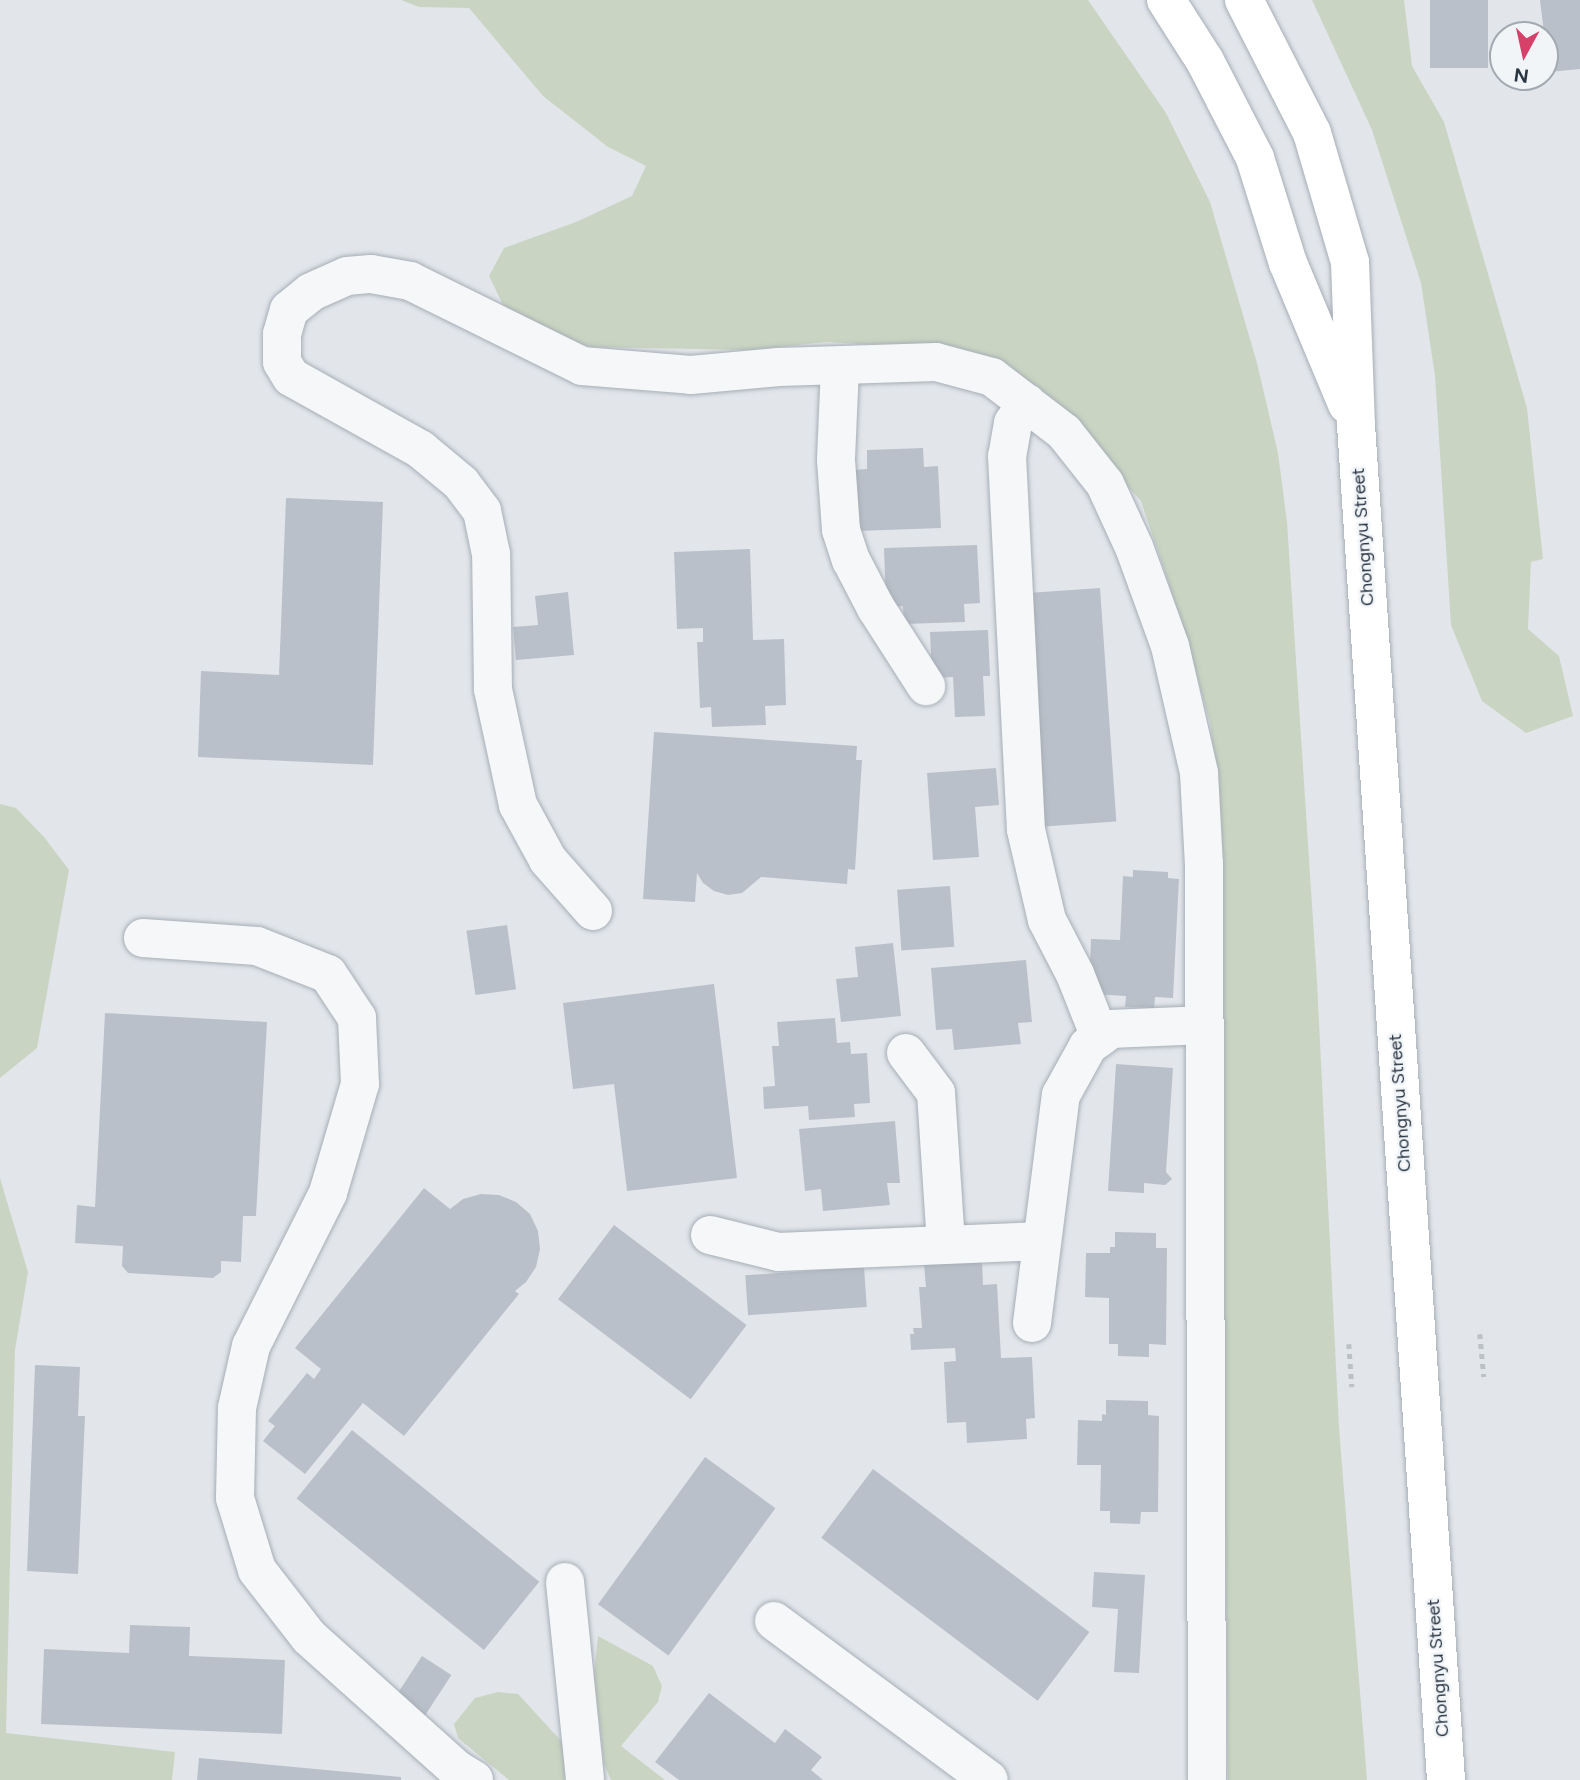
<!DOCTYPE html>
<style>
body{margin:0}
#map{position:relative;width:1580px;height:1780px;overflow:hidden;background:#e2e6eb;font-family:Figtree,sans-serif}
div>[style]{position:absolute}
.green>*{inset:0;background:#c9d5c2}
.building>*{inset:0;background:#b9c0c9;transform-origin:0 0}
.path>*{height:4.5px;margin-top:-2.25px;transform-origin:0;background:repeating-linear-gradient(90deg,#bcc1c6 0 5px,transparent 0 10px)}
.roads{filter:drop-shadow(0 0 2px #a7aeb6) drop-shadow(0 0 2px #a7aeb6)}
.minor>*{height:38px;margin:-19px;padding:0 19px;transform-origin:19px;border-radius:19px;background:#f5f7f9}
.major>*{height:38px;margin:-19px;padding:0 19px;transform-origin:19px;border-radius:19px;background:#fff}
span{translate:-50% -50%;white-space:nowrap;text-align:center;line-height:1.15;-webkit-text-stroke:5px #f2f5f8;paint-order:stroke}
.street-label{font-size:18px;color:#293644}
.north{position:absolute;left:1489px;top:21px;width:70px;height:70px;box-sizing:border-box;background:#f2f5f8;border:2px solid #a2a9b0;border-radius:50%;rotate:188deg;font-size:19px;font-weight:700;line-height:28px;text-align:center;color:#293644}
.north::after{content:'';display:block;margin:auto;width:24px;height:32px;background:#d54169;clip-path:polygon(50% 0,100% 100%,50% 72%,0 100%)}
</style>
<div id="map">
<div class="green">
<div style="clip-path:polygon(401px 0,1088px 0,1166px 113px,1210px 202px,1257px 363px,1278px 453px,1287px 522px,1317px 981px,1339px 1427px,1367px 1780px,1228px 1780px,1217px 779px,1210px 723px,1182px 623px,1141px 501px,1038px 387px,1001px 363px,931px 348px,826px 342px,750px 350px,591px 347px,537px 329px,508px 315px,489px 276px,504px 248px,576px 222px,632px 196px,646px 166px,608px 147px,543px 96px,469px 8px,419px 7px)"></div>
<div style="clip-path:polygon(1312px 0,1404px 0,1412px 66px,1444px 122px,1527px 408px,1543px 559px,1531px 562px,1528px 629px,1559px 656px,1573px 716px,1526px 733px,1482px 701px,1451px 625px,1435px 376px,1421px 283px,1372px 130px)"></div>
<div style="clip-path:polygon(0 804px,16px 808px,44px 837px,69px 870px,37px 1048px,0 1078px)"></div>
<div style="clip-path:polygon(0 1178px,28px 1272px,15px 1350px,6px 1733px,175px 1752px,172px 1780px,0 1780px)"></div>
<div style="clip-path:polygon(598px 1636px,653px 1666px,662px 1686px,658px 1702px,621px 1746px,665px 1780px,611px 1780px,604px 1764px,594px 1674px)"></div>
<div style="clip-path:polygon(498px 1692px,518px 1694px,564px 1744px,565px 1780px,509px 1780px,458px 1738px,454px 1724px,475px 1698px)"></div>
</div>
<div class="building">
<div style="left:1430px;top:0;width:58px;height:68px"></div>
<div style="clip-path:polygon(1540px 0,1580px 0,1580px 69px,1549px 72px)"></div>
<div style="clip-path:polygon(923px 448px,924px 467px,938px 466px,941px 528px,857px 531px,854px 470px,867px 469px,867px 450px)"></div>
<div style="clip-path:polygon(286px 498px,383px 502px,373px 765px,198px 757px,201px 671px,279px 675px)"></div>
<div style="clip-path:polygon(977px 545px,980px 603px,964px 604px,965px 622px,904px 624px,903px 606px,886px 607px,884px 548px)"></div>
<div style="clip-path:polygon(750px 549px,753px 640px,784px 639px,786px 705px,765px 706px,766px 725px,712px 727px,711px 707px,700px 708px,697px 642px,703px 642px,703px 628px,677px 629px,674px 552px)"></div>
<div style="left:1100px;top:588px;width:234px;height:72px;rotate:86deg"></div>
<div style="clip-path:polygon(568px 592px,574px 655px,516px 660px,513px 627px,538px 625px,535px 596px)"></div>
<div style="clip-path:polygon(988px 630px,990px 676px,983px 676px,985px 716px,955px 717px,953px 677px,932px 678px,930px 632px)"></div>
<div style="clip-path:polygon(654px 732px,857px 746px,856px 760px,862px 760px,855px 870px,848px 869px,847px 884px,761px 877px,742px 893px,728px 895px,714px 891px,703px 883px,697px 873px,695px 902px,643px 899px)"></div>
<div style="clip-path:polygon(996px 768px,999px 805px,975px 807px,979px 857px,933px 860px,927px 773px)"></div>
<div style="clip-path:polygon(1133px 870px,1168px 872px,1168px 878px,1179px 879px,1173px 998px,1155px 997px,1154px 1008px,1125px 1007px,1126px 996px,1089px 994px,1091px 939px,1120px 940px,1123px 876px,1133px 877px)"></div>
<div style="left:950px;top:886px;width:61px;height:53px;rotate:86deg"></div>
<div style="left:507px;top:925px;width:65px;height:41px;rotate:82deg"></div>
<div style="clip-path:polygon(893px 943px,901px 1016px,841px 1022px,836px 979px,858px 977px,855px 947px)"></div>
<div style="clip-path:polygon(1026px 960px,1032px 1022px,1018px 1023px,1021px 1044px,954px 1050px,952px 1029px,936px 1030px,931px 968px)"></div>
<div style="clip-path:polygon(714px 984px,737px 1178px,627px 1191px,614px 1084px,573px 1089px,563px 1003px)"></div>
<div style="clip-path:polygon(105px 1013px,267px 1022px,256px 1216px,243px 1216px,241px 1262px,221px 1261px,221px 1272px,213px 1278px,128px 1273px,122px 1266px,123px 1246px,75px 1243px,77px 1205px,95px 1207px)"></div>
<div style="clip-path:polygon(835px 1018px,837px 1043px,850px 1042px,851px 1054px,867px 1053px,870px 1103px,854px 1104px,855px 1117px,809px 1120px,808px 1106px,764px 1109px,763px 1087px,775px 1086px,772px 1046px,779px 1046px,777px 1022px)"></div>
<div style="clip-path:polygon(1116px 1064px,1173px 1068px,1166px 1172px,1172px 1179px,1165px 1185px,1144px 1183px,1144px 1193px,1108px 1191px)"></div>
<div style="clip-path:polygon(895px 1121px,900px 1183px,887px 1183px,890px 1205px,823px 1211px,821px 1189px,805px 1191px,799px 1129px)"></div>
<div style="clip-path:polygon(424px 1188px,450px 1209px,463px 1199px,481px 1194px,499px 1195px,516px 1202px,530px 1214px,538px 1231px,540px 1249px,536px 1267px,526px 1282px,515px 1291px,519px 1294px,404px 1436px,363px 1403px,305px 1474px,263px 1441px,275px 1426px,268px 1421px,307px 1373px,314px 1379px,321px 1369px,295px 1348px)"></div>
<div style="left:614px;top:1225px;width:166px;height:93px;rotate:37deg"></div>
<div style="clip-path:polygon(1115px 1232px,1156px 1233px,1156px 1248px,1167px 1248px,1166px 1345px,1149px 1344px,1149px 1357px,1118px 1356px,1118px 1344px,1109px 1344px,1109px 1298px,1085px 1297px,1086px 1253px,1110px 1253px,1110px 1247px,1115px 1247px)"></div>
<div style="clip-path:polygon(982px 1260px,983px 1285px,997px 1284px,1001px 1358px,1032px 1357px,1035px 1418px,1026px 1419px,1027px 1439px,967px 1443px,966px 1422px,947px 1423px,944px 1362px,956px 1361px,955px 1348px,911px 1350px,910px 1334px,914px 1334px,913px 1328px,922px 1328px,919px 1287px,926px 1287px,924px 1264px)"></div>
<div style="left:864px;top:1267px;width:40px;height:119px;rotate:86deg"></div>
<div style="clip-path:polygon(35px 1365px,80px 1367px,78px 1416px,85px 1416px,78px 1574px,27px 1571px)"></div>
<div style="clip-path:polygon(1106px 1400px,1148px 1401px,1148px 1415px,1159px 1416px,1158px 1512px,1141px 1512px,1140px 1524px,1110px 1523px,1110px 1511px,1100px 1511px,1101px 1465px,1077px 1465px,1078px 1420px,1102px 1421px,1102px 1414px,1106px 1415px)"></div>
<div style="left:352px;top:1430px;width:241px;height:88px;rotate:39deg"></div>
<div style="left:705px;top:1457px;width:87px;height:182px;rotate:36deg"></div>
<div style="left:873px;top:1469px;width:271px;height:86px;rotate:37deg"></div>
<div style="clip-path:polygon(1094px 1572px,1145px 1575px,1139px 1673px,1114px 1672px,1118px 1609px,1092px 1607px)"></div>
<div style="clip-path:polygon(130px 1625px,190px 1627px,189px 1656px,285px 1660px,282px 1734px,41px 1724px,44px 1649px,129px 1653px)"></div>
<div style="left:422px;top:1656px;width:35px;height:51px;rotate:33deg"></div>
<div style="clip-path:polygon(709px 1693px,775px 1743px,785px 1729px,822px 1757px,811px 1770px,823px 1780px,679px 1780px,655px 1762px)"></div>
<div style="clip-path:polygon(199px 1758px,401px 1777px,401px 1780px,197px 1780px)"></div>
</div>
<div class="path">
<div style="left:1480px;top:1334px;width:43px;rotate:84.7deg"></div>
<div style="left:1349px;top:1344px;width:43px;rotate:86deg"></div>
</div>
<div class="roads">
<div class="minor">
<div style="left:840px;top:367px;width:93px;rotate:92.5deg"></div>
<div style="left:836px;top:460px;width:70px;rotate:85.9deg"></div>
<div style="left:841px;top:530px;width:32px;rotate:72deg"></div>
<div style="left:851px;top:560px;width:54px;rotate:62.5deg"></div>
<div style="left:876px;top:608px;width:93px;rotate:57.3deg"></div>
<div style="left:1027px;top:403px;width:24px;rotate:125deg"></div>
<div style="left:1013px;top:423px;width:34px;rotate:100deg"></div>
<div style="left:1007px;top:456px;width:374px;rotate:87.1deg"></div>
<div style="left:1026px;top:830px;width:92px;rotate:76.9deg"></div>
<div style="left:1047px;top:920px;width:61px;rotate:62.6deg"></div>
<div style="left:1075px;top:974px;width:68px;rotate:68.4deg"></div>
<div style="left:593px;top:911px;width:68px;rotate:-131.4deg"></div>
<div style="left:548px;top:860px;width:63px;rotate:-118.6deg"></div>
<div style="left:518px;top:805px;width:119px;rotate:-102.2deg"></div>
<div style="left:493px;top:689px;width:135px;rotate:-90.8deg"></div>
<div style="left:491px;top:554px;width:44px;rotate:-101.8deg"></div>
<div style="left:482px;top:511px;width:35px;rotate:-127deg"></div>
<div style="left:461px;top:483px;width:53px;rotate:-140.3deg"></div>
<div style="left:420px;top:449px;width:148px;rotate:-150.8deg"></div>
<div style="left:291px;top:377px;width:17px;rotate:-121deg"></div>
<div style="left:282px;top:362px;width:28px;rotate:-90deg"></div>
<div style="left:282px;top:334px;width:25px;rotate:-74deg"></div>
<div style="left:289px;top:310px;width:28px;rotate:-39deg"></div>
<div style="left:311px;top:292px;width:39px;rotate:-24deg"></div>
<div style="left:347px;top:276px;width:24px;rotate:-5deg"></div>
<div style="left:371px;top:274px;width:40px;rotate:10deg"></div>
<div style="left:410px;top:281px;width:192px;rotate:26.3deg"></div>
<div style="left:582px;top:366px;width:109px;rotate:4.7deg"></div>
<div style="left:691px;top:375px;width:88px;rotate:-5.2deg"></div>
<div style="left:779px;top:367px;width:157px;rotate:-1.8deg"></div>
<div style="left:936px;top:362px;width:58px;rotate:15deg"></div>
<div style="left:992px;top:377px;width:91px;rotate:37.4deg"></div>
<div style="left:1064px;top:432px;width:66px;rotate:51.7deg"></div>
<div style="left:1105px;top:484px;width:69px;rotate:65.3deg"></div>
<div style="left:1134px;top:547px;width:105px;rotate:70deg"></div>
<div style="left:1170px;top:646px;width:130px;rotate:77.1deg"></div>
<div style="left:1199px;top:773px;width:91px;rotate:86.9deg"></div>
<div style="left:1204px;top:864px;width:916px;rotate:89.81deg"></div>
<div style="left:143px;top:938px;width:114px;rotate:4deg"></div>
<div style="left:257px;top:946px;width:76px;rotate:21.5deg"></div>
<div style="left:328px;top:974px;width:53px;rotate:56.6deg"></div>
<div style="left:357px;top:1018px;width:66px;rotate:87.4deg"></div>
<div style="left:360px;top:1084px;width:114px;rotate:106.4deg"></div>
<div style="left:328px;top:1193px;width:171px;rotate:116.7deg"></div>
<div style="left:251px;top:1346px;width:64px;rotate:102.7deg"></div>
<div style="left:237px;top:1408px;width:90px;rotate:91.3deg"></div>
<div style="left:235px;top:1498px;width:75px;rotate:73deg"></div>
<div style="left:257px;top:1570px;width:85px;rotate:52.2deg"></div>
<div style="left:309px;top:1637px;width:198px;rotate:41.9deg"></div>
<div style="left:456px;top:1769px;width:21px;rotate:31deg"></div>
<div style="left:906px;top:1053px;width:50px;rotate:53.1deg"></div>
<div style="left:936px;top:1093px;width:152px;rotate:86.2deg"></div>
<div style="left:710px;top:1235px;width:70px;rotate:14deg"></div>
<div style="left:778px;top:1252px;width:264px;rotate:-2.4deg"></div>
<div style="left:1032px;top:1323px;width:230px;rotate:-82.8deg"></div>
<div style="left:1061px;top:1095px;width:56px;rotate:-61.1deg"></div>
<div style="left:1088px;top:1046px;width:29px;rotate:-36deg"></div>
<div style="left:1111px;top:1029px;width:94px;rotate:-2.4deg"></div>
<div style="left:565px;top:1582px;width:199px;rotate:84.2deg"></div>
<div style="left:774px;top:1621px;width:267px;rotate:36.5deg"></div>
</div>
<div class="major">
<div style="left:1166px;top:0;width:72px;rotate:57.4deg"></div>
<div style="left:1205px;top:61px;width:109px;rotate:62.7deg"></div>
<div style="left:1255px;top:158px;width:110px;rotate:72.6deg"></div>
<div style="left:1288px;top:263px;width:153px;rotate:67.3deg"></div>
<div style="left:1244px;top:0;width:149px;rotate:62.9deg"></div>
<div style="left:1312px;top:133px;width:134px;rotate:73.6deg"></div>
<div style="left:1350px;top:262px;width:163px;rotate:87.9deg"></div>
<div style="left:1356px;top:425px;width:1358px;rotate:86.2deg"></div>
</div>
</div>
<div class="street-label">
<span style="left:1363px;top:537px;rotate:-94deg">Chongnyu Street</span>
<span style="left:1400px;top:1103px;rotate:-94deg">Chongnyu Street</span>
<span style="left:1438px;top:1668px;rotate:-94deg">Chongnyu Street</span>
</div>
<div class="north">N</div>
</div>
